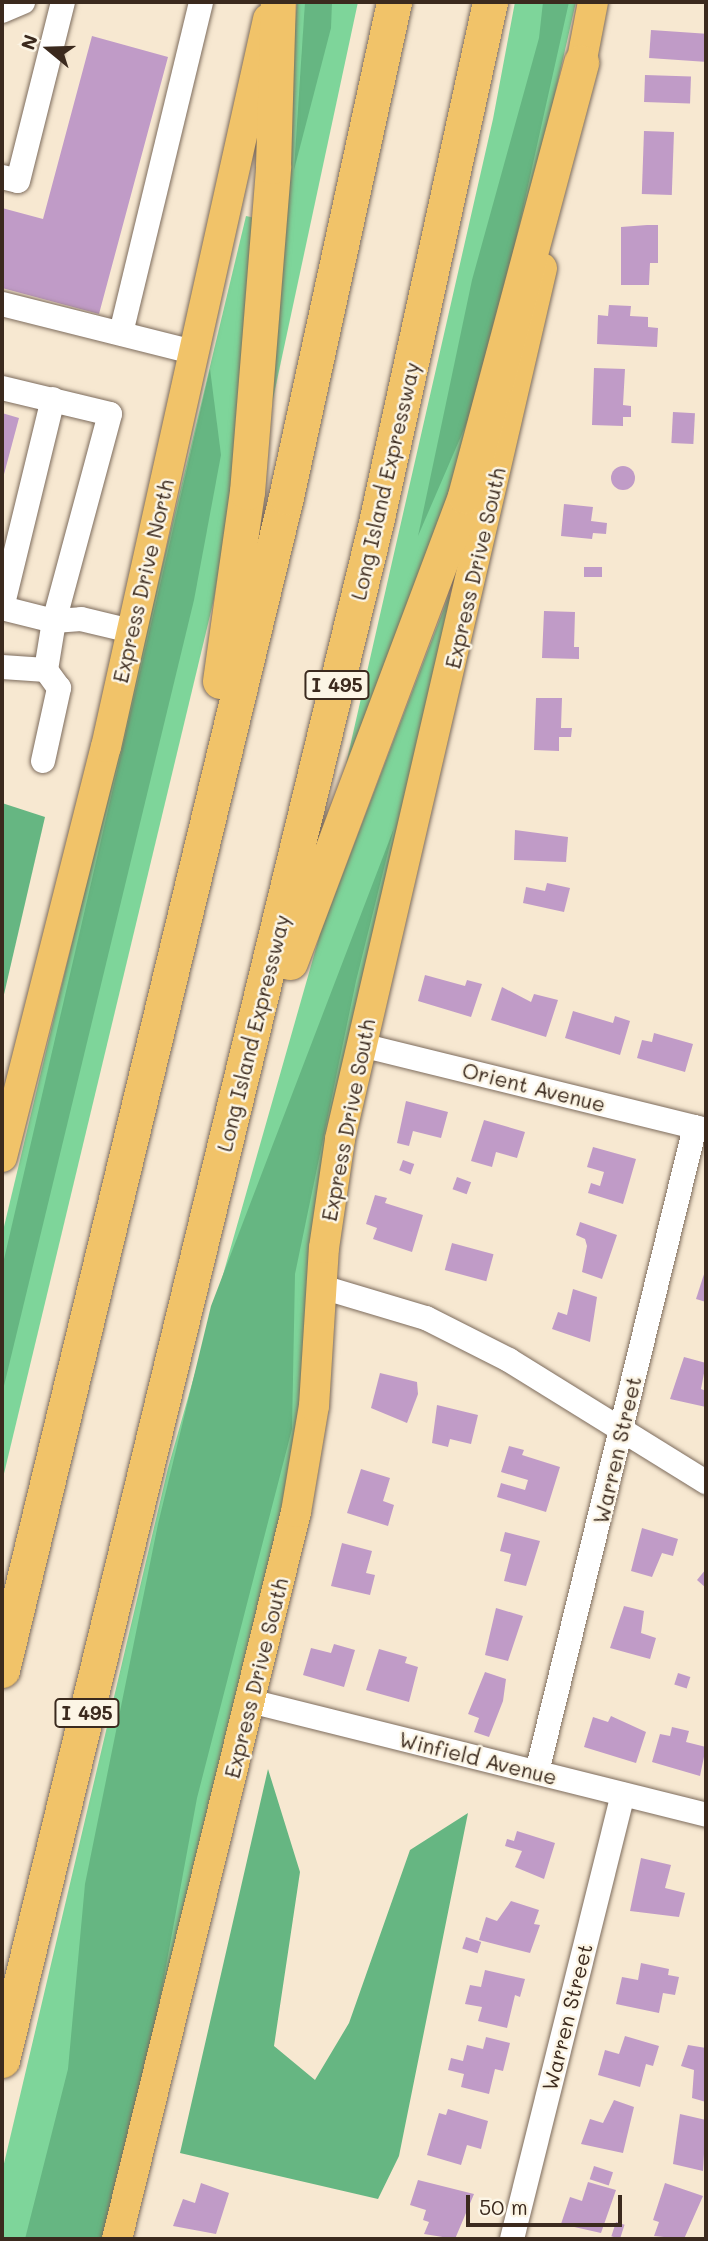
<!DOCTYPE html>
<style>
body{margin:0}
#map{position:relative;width:708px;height:2241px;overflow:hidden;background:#f7e8d1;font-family:Mali,sans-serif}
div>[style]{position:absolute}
.green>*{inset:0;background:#7ed59a}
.forest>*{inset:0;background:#66b682}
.building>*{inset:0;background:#c09bc7;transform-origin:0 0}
.round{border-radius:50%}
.roads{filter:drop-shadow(0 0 2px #7d6c5d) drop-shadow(0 0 2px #7d6c5d)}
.minor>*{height:24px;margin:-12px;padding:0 12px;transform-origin:12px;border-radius:12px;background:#fff}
.major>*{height:30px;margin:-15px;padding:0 15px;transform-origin:15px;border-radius:15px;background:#f1c369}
.highway>*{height:35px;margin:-17.5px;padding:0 17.5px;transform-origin:17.5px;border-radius:17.5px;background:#f1c369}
span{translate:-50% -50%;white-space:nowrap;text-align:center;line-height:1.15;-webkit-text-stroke:5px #fcf5e5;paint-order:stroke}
.shield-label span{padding:2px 5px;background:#fcf5e5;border:2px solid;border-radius:5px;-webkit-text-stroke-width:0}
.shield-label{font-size:19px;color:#3b2a1e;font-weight:700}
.street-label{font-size:21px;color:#3b2a1e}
.frame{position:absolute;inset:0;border:4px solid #3b2a1e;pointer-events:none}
.north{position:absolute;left:14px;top:14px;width:70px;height:70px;-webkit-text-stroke:5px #fcf5e5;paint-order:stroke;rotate:289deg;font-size:19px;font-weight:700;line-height:28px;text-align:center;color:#3b2a1e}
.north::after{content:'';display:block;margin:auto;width:24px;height:32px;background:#3b2a1e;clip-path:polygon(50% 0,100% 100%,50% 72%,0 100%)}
.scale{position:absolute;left:466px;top:2195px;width:156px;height:32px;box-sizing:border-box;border:4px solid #3b2a1e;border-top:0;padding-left:9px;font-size:21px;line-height:24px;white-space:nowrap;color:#3b2a1e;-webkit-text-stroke:5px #fcf5e5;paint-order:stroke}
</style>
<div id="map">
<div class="green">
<div style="clip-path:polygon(297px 2px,358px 2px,258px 469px,294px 34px)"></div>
<div style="clip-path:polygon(515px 2px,576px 2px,478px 431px,346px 764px,493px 119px)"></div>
<div style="clip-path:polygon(246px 216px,255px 218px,230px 501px,214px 599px,2px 1482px,2px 1235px)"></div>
<div style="clip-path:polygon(449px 595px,459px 598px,327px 1157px,294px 1472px,106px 2239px,2px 2239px,2px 2172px,168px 1468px,320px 934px)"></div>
</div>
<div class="forest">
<div style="clip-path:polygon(305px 2px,332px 2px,331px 28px,294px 170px)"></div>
<div style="clip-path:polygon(543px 2px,569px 2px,484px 383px,418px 536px,472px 280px,539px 38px)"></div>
<div style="clip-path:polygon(210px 369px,221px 455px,194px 600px,2px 1394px,2px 1268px)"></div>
<div style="clip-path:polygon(2px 803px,45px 817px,2px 1003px)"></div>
<div style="clip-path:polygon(394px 828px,356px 981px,295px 1274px,292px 1429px,197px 1798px,150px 2053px,102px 2239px,25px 2239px,68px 2069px,85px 1884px,158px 1524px,211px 1306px)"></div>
<div style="clip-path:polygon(268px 1769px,300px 1872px,274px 2046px,315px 2080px,349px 2023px,410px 1850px,468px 1813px,399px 2156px,378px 2199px,180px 2153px)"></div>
</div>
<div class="building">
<div style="left:651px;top:30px;width:55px;height:28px;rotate:4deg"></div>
<div style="clip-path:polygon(92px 36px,168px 57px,99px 314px,2px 288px,2px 208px,43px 219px)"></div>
<div style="left:645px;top:75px;width:46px;height:27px;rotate:2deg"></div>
<div style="left:644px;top:131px;width:30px;height:63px;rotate:2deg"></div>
<div style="clip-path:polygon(647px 225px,658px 225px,658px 263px,650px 263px,649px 285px,621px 285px,621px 227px)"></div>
<div style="clip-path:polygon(609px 305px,631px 306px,630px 316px,648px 317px,648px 327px,658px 328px,657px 347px,597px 344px,598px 315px,608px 316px)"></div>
<div style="clip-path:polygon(594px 368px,625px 369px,623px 405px,631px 406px,631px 417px,623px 417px,623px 426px,592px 425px)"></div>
<div style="left:673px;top:412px;width:22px;height:31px;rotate:3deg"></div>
<div style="clip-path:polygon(2px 413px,19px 418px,3px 478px,2px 478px)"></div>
<div class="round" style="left:611px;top:466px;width:24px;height:24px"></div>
<div style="clip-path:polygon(564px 504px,593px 507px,591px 521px,607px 523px,606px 534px,593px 533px,592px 539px,561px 536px)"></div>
<div style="left:584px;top:567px;width:18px;height:10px"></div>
<div style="clip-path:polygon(544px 611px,575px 612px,574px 647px,579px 647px,579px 659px,542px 658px)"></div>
<div style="clip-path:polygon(536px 698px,562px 698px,561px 728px,572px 728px,571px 737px,559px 737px,559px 751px,534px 750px)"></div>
<div style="clip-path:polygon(515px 830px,568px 837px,566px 862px,514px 860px)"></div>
<div style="clip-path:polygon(547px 883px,570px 888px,564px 912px,523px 903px,526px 887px,545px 891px)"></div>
<div style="clip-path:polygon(425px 975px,465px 986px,467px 980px,482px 984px,471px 1017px,418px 1001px)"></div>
<div style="clip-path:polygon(502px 987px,531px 1002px,534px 994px,558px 1000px,546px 1037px,491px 1020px)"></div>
<div style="clip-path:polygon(573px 1011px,613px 1023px,615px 1016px,630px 1021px,620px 1055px,565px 1038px)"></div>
<div style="clip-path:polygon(654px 1033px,693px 1044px,685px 1072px,637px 1058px,642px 1040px,652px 1042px)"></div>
<div style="clip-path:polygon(406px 1101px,448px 1112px,441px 1138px,413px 1131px,409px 1146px,397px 1143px)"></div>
<div style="clip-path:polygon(484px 1120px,525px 1132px,517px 1158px,496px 1152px,492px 1167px,471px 1161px)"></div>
<div style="clip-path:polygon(593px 1147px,636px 1159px,623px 1204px,588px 1193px,591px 1183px,600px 1186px,604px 1172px,587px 1167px)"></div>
<div style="left:403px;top:1160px;width:12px;height:11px;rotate:20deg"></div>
<div style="left:457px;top:1177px;width:15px;height:13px;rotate:20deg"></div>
<div style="clip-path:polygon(375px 1195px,387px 1198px,385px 1203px,423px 1215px,412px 1252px,373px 1239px,377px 1228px,366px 1224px)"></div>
<div style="clip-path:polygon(580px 1222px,617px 1235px,602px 1279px,582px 1272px,587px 1246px,585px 1239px,576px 1235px)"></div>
<div style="left:452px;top:1243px;width:43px;height:28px;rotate:15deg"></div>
<div style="clip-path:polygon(706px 1268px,706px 1302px,696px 1299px)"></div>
<div style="clip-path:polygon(573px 1289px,597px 1297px,590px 1342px,552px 1329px,558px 1312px,567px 1315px)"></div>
<div style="clip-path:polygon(684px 1357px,706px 1363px,701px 1389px,706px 1391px,706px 1407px,670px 1399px)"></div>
<div style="clip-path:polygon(380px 1373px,417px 1382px,418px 1394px,407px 1423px,371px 1408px)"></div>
<div style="clip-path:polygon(437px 1405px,478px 1415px,471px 1444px,450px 1439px,448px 1447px,432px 1443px)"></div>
<div style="clip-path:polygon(509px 1446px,524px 1450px,522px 1455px,560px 1467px,546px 1512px,497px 1497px,501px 1483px,525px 1490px,528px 1480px,501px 1472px)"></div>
<div style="clip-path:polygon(361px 1469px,390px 1478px,383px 1501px,394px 1505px,388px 1526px,347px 1513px)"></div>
<div style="clip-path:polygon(642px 1528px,678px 1539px,673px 1556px,662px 1553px,652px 1577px,631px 1571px)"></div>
<div style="clip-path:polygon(505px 1532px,540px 1541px,526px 1586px,504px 1581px,511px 1554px,500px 1551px)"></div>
<div style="clip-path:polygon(342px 1543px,372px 1551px,366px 1573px,375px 1575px,370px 1595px,331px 1586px)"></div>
<div style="clip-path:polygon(706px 1569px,706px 1588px,697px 1580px)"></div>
<div style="clip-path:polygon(624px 1606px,644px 1611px,641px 1633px,656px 1638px,650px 1659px,610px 1648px)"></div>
<div style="clip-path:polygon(496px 1608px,523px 1616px,508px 1661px,485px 1655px)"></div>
<div style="clip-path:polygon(334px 1644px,355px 1650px,344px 1687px,303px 1675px,311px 1648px,331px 1653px)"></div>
<div style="clip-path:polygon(379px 1649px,407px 1657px,405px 1663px,418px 1667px,409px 1702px,366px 1690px)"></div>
<div style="clip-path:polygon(485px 1672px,506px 1679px,503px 1701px,489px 1737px,474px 1732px,479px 1718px,468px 1714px)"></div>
<div style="left:678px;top:1673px;width:13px;height:12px;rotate:18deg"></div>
<div style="clip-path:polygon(611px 1716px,646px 1732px,636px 1763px,584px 1747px,593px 1717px,608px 1722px)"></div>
<div style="clip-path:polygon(672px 1727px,689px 1731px,686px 1742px,706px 1747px,700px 1776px,652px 1762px,660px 1734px,670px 1736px)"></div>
<div style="clip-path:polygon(517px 1831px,555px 1843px,544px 1879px,515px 1867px,522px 1851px,505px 1846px,507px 1839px,514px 1841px)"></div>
<div style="clip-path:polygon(641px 1858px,671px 1865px,665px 1888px,685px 1893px,679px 1917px,630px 1911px)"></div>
<div style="clip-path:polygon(511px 1901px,539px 1910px,534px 1924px,540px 1925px,530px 1953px,479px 1940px,486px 1917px,497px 1921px)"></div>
<div style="left:466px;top:1937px;width:16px;height:12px;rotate:18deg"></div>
<div style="clip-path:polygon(641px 1963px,669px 1969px,668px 1975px,679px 1977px,675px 1995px,663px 1993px,659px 2013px,616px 2004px,622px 1977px,638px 1980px)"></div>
<div style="clip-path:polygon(485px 1970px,525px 1979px,520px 1997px,515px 1995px,507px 2028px,478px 2021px,482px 2007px,465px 2004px,470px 1985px,481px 1987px)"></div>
<div style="clip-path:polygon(625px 2036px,659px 2046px,653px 2066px,646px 2064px,640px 2087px,598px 2075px,605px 2050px,619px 2054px)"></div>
<div style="clip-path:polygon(486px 2037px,510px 2043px,503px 2071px,495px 2069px,489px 2094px,461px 2087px,464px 2074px,448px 2070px,451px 2058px,463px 2061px,467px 2045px,483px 2049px)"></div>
<div style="clip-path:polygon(688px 2045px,706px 2048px,706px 2102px,692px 2098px,694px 2070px,681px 2066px)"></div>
<div style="clip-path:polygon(614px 2100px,634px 2107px,623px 2153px,581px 2144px,590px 2119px,603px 2123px)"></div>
<div style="clip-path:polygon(448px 2109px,488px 2121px,481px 2149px,467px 2145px,461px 2165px,427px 2155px,439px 2113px,446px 2115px)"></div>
<div style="clip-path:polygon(680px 2114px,706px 2120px,703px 2171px,673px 2164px)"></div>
<div style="left:594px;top:2166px;width:20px;height:14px;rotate:18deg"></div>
<div style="clip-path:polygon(418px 2180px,474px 2194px,455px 2239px,424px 2234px,429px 2222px,423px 2220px,426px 2210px,410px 2205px)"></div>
<div style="clip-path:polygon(588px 2182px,616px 2190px,601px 2233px,561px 2224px,570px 2197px,582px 2201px)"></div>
<div style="clip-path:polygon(201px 2183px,229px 2193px,216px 2234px,173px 2226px,183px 2199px,195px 2203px)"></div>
<div style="clip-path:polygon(665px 2183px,703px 2196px,684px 2239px,654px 2236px,659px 2222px,653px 2220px)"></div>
<div style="left:616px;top:2222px;width:9px;height:15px;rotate:18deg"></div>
</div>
<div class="roads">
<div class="minor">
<div style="left:2px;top:11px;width:23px;rotate:-23deg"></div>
<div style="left:2px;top:177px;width:16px;rotate:14deg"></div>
<div style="left:18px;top:181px;width:185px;rotate:-75.9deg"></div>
<div style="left:2px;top:304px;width:197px;rotate:14.1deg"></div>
<div style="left:121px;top:333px;width:341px;rotate:-76.4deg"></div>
<div style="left:2px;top:388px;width:111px;rotate:13.5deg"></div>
<div style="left:110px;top:414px;width:214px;rotate:105.1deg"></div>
<div style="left:54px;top:621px;width:50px;rotate:99.3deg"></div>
<div style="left:46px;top:670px;width:44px;rotate:-176.1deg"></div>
<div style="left:2px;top:608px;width:215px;rotate:-76.3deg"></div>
<div style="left:2px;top:608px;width:54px;rotate:14deg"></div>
<div style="left:54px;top:621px;width:27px;rotate:-4deg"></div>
<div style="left:81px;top:619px;width:51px;rotate:13.5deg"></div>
<div style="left:43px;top:761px;width:75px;rotate:-77.6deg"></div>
<div style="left:59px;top:688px;width:22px;rotate:-126deg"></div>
<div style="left:361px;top:1045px;width:355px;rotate:13.8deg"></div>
<div style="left:322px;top:1287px;width:109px;rotate:16.6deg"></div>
<div style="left:426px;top:1318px;width:93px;rotate:26.8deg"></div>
<div style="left:509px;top:1360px;width:232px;rotate:31.8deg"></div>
<div style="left:250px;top:1701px;width:470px;rotate:14deg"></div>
<div style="left:537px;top:1772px;width:664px;rotate:-76.24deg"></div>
<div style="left:512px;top:2239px;width:458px;rotate:-76deg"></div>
</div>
<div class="major">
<div style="left:577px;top:85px;width:85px;rotate:-79.1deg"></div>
<div style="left:2px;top:1157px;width:423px;rotate:-75.8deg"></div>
<div style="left:106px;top:747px;width:746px;rotate:-77.45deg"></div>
<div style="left:117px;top:2239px;width:749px;rotate:-76.17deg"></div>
<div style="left:296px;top:1512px;width:108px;rotate:-80.4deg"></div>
<div style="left:314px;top:1406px;width:158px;rotate:-86.4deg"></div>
<div style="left:324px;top:1248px;width:110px;rotate:-81.6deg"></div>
<div style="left:340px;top:1139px;width:894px;rotate:-76.94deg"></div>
</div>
<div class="highway">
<div style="left:220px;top:681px;width:191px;rotate:-81.9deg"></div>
<div style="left:247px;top:492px;width:327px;rotate:-85.4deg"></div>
<div style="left:273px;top:166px;width:164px;rotate:-88.3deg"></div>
<div style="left:290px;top:962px;width:498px;rotate:-69.4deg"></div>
<div style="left:465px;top:496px;width:449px;rotate:-75deg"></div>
<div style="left:2px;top:1670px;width:1207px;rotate:-76.39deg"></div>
<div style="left:286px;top:497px;width:507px;rotate:-77.69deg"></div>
<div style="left:2px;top:2060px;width:1587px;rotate:-76.33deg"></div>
<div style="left:377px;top:518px;width:528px;rotate:-77.65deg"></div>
</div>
</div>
<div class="shield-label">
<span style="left:337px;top:685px">I 495</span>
<span style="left:87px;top:1713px">I 495</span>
</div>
<div class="street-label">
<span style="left:385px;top:481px;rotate:-77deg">Long Island Expressway</span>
<span style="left:475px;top:568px;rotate:-77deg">Express Drive South</span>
<span style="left:143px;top:581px;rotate:-77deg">Express Drive North</span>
<span style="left:253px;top:1033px;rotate:-76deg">Long Island Expressway</span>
<span style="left:534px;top:1087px;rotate:14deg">Orient Avenue</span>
<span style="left:348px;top:1120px;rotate:-79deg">Express Drive South</span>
<span style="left:617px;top:1450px;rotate:-77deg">Warren Street</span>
<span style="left:256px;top:1678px;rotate:-76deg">Express Drive South</span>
<span style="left:478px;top:1758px;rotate:14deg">Winfield Avenue</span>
<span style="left:567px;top:2017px;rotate:-76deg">Warren Street</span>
</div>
<div class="frame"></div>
<div class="north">N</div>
<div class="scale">50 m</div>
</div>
